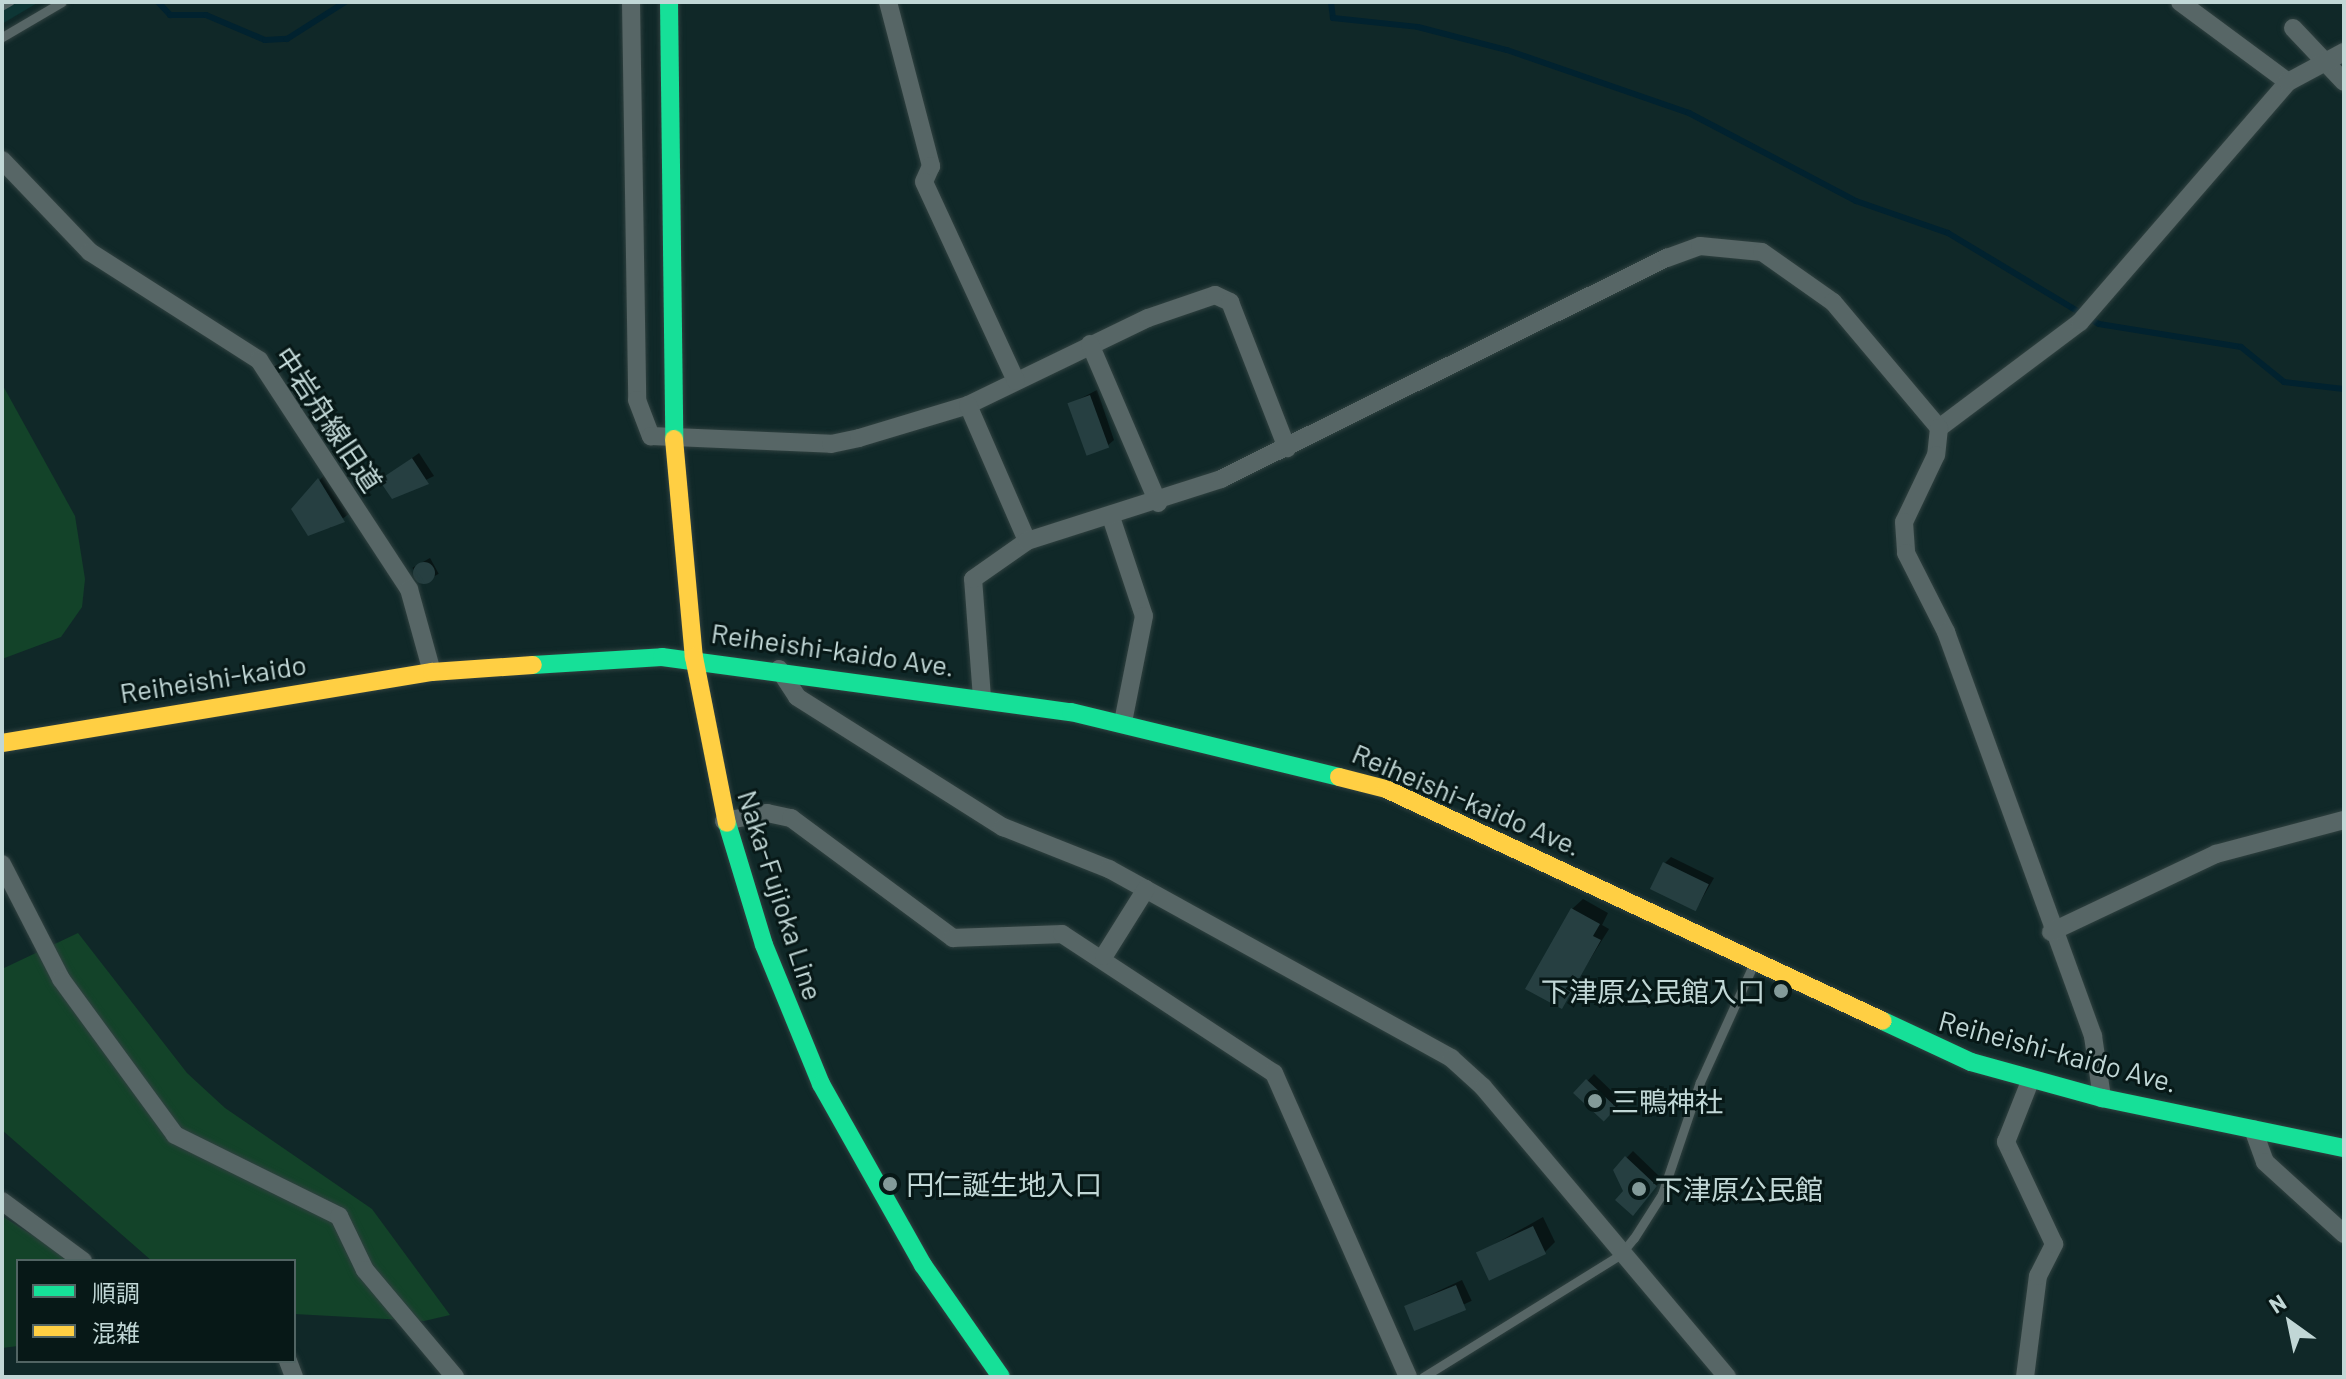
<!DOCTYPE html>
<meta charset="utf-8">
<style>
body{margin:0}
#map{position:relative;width:2346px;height:1379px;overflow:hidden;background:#102828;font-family:Barlow,"Noto Sans JP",sans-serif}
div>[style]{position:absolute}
.built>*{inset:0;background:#0e3635}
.green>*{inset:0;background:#134329}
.shadow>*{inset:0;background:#0007;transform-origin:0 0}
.stream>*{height:6px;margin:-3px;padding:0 3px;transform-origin:3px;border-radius:3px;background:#01222f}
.building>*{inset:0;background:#263f41;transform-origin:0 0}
.round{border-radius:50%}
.roads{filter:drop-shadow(0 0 2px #304140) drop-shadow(0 0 2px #304140)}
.lane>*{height:9px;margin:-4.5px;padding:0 4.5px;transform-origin:4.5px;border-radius:4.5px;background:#576666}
.street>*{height:18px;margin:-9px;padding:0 9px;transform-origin:9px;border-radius:9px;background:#576666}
.fast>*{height:18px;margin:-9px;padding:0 9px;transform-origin:9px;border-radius:9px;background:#16e098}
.slow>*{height:18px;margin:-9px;padding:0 9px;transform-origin:9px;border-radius:9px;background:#ffcf43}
.rail>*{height:6px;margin-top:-3px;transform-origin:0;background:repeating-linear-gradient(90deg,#536464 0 14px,transparent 0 28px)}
.dots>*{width:22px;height:22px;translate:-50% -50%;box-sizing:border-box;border:4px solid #071817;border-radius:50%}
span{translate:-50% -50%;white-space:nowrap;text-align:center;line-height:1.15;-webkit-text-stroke:6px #071817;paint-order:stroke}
.street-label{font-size:28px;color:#c1d7d6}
.poi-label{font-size:28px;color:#c1d7d6}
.right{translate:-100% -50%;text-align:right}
.left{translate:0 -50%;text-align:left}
.frame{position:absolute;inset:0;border:4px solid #c1d7d6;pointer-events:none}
.legend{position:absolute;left:16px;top:1259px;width:280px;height:104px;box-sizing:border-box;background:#071817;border:2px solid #516463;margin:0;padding:10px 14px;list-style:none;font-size:24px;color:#c1d7d6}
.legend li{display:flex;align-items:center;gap:16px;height:40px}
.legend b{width:40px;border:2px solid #516463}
.north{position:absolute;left:2250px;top:1283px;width:80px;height:80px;-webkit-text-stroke:6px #071817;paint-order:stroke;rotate:327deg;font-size:22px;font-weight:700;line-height:32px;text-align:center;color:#c1d7d6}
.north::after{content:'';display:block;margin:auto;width:28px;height:36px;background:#c1d7d6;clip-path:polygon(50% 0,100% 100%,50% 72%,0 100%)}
</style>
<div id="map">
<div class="built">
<div style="clip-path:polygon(2px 2px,39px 2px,2px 24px)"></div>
</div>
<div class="green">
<div style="clip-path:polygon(2px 384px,75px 516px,85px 579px,82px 607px,61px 637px,2px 659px)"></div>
<div style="clip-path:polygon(78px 933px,187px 1073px,225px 1108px,372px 1209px,450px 1315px,424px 1321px,294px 1314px,294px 1261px,152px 1261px,2px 1130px,2px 969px)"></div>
<div style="clip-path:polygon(2px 1216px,73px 1261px,18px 1261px,18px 1346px,2px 1348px)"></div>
</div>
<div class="shadow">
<div style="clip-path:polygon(1097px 390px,1114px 440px,1107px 446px,1070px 404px)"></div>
<div style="clip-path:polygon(419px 453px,434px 476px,393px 496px,382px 480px)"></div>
<div style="clip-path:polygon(329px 470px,354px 510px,330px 528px,293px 509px)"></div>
<div style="left:430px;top:558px;width:18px;height:20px;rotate:61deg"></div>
<div style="clip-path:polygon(1671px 857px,1714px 878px,1696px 909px,1665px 863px)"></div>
<div style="clip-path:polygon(1583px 899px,1608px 913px,1602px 925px,1609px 929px,1561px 1006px,1572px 909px)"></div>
<div style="clip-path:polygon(1594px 1074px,1622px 1101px,1611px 1114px,1576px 1093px)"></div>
<div style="clip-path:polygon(1633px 1151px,1662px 1179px,1639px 1207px,1615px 1170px)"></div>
<div style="clip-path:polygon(1543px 1217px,1555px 1242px,1545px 1252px,1479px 1253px)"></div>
<div style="left:1462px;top:1280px;width:23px;height:62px;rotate:65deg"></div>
</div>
<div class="stream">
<div style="left:158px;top:2px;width:18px;rotate:47deg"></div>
<div style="left:170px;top:15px;width:36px"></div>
<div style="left:206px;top:15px;width:64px;rotate:23deg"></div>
<div style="left:265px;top:40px;width:22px;rotate:-3deg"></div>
<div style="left:287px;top:39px;width:69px;rotate:-32.5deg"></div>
<div style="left:1331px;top:2px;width:16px;rotate:83deg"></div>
<div style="left:1333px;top:18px;width:85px;rotate:6deg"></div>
<div style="left:1418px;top:27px;width:92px;rotate:14.5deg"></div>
<div style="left:1507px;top:50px;width:193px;rotate:19.1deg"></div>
<div style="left:1689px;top:113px;width:189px;rotate:27.8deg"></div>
<div style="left:1856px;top:201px;width:97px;rotate:19.2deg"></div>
<div style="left:1948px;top:233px;width:176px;rotate:31.1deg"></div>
<div style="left:2099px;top:324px;width:144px;rotate:9.2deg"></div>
<div style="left:2241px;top:347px;width:55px;rotate:39.1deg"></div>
<div style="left:2284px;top:382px;width:60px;rotate:6.7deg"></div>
</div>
<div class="building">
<div style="left:1090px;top:395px;width:56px;height:24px;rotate:70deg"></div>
<div style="clip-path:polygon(412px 458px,429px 484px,392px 499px,379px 480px)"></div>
<div style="clip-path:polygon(318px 478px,345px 522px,308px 536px,291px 509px)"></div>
<div class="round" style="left:413px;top:562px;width:22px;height:22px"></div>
<div style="left:1663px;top:862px;width:51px;height:30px;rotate:26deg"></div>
<div style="clip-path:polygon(1571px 908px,1600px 924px,1593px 936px,1601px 940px,1562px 1009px,1525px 989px)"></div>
<div style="left:1586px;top:1079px;width:42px;height:19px;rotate:43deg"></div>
<div style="clip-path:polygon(1625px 1156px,1657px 1186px,1633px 1216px,1615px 1200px,1623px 1191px,1613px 1170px)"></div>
<div style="left:1533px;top:1226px;width:31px;height:63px;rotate:65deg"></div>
<div style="left:1456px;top:1285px;width:27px;height:56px;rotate:68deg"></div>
</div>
<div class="roads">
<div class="lane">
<div style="left:2px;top:37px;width:69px;rotate:-30.3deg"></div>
<div style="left:1423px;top:1377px;width:232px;rotate:-31.8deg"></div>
<div style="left:1620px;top:1255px;width:22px;rotate:-51deg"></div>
<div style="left:1634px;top:1238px;width:52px;rotate:-57.5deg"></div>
<div style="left:1662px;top:1194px;width:118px;rotate:-71.3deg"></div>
<div style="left:1700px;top:1082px;width:131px;rotate:-65.6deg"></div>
</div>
<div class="street">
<div style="left:631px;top:2px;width:398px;rotate:89.1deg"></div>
<div style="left:637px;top:400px;width:39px;rotate:69deg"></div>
<div style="left:651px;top:436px;width:180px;rotate:2.5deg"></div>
<div style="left:831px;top:444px;width:29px;rotate:-12deg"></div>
<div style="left:859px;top:438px;width:114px;rotate:-16.8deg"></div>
<div style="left:968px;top:405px;width:200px;rotate:-25.8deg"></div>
<div style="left:1148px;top:318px;width:71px;rotate:-18.9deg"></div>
<div style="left:1215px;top:295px;width:17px;rotate:25deg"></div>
<div style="left:1230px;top:302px;width:157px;rotate:68.7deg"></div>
<div style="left:888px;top:2px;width:170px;rotate:75.3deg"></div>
<div style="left:931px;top:166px;width:17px;rotate:114deg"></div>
<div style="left:924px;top:182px;width:219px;rotate:65.2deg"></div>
<div style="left:2180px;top:2px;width:134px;rotate:36.5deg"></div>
<div style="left:2293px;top:28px;width:74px;rotate:46.6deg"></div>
<div style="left:2px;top:160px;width:127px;rotate:46.3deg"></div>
<div style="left:90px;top:252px;width:201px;rotate:32.6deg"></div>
<div style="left:259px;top:360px;width:274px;rotate:56.8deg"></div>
<div style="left:409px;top:589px;width:86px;rotate:74.5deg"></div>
<div style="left:1090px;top:344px;width:173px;rotate:66.8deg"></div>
<div style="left:968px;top:405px;width:148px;rotate:66.5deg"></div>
<div style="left:1939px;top:428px;width:176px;rotate:-36.9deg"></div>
<div style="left:2080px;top:322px;width:318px;rotate:-49.1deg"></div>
<div style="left:2288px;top:82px;width:64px;rotate:-28.2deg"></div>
<div style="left:1111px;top:517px;width:104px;rotate:71.6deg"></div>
<div style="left:1144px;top:616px;width:108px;rotate:101.2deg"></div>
<div style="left:779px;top:669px;width:33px;rotate:57deg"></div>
<div style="left:797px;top:697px;width:244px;rotate:32.3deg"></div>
<div style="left:1003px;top:827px;width:114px;rotate:21.6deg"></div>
<div style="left:1109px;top:869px;width:391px;rotate:28.9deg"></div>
<div style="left:1451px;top:1058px;width:43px;rotate:42.2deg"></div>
<div style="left:1483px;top:1087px;width:379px;rotate:49.9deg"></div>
<div style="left:982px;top:698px;width:119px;rotate:-94.3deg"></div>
<div style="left:973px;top:579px;width:66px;rotate:-35.1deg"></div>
<div style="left:1027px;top:541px;width:204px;rotate:-17.7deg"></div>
<div style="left:1221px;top:479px;width:498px;rotate:-26.4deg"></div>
<div style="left:1667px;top:258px;width:35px;rotate:-20deg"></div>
<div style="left:1700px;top:246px;width:62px;rotate:5.5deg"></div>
<div style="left:1762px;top:252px;width:87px;rotate:35.2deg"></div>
<div style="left:1833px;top:302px;width:165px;rotate:49.9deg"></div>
<div style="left:1939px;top:428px;width:27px;rotate:96deg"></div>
<div style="left:1936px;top:455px;width:74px;rotate:115.5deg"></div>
<div style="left:1904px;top:522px;width:31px;rotate:86deg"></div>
<div style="left:1906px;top:553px;width:89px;rotate:63.1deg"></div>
<div style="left:1946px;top:632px;width:430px;rotate:70deg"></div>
<div style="left:2093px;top:1036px;width:63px;rotate:81.7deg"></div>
<div style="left:724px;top:821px;width:44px;rotate:-10.5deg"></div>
<div style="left:767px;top:813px;width:25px;rotate:12deg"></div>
<div style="left:791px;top:818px;width:202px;rotate:36.5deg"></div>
<div style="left:953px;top:938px;width:109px;rotate:-2.1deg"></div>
<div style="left:1062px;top:934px;width:254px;rotate:33.3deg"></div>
<div style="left:1274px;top:1073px;width:332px;rotate:66.2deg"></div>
<div style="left:2px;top:864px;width:129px;rotate:62.8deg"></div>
<div style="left:61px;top:979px;width:193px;rotate:53.8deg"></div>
<div style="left:175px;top:1135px;width:183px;rotate:26.3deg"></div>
<div style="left:339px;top:1216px;width:60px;rotate:64.3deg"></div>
<div style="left:365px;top:1270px;width:140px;rotate:49.9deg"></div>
<div style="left:2051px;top:932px;width:183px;rotate:-25.3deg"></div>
<div style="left:2216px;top:854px;width:132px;rotate:-14.9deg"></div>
<div style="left:1104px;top:956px;width:79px;rotate:-57.9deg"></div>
<div style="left:2253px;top:1129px;width:35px;rotate:70deg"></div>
<div style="left:2265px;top:1162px;width:107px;rotate:42.3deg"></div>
<div style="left:2px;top:1201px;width:101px;rotate:36.5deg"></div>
<div style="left:288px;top:1361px;width:17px;rotate:69deg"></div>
<div style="left:2025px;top:1377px;width:102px;rotate:-82.7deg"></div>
<div style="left:2038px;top:1276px;width:36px;rotate:-63deg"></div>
<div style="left:2054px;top:1244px;width:113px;rotate:-115.2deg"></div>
<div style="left:2006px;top:1142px;width:68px;rotate:-68.4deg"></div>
</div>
<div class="fast">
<div style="left:669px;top:2px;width:437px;rotate:89.3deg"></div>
<div style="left:533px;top:665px;width:129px;rotate:-3.5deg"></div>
<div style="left:662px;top:657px;width:413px;rotate:7.7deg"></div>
<div style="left:1071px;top:712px;width:276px;rotate:13.6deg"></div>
<div style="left:727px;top:823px;width:127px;rotate:73.1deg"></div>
<div style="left:764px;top:945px;width:150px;rotate:67.7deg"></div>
<div style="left:821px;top:1084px;width:208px;rotate:60.6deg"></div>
<div style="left:923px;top:1265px;width:136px;rotate:55.1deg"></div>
<div style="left:1883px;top:1021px;width:97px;rotate:25deg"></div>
<div style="left:1971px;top:1062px;width:136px;rotate:15.4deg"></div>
<div style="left:2102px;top:1098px;width:247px;rotate:11.7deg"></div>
</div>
<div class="slow">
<div style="left:674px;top:439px;width:219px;rotate:84.8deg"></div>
<div style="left:694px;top:657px;width:169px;rotate:78.8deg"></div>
<div style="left:2px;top:743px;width:436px;rotate:-9.4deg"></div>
<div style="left:432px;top:672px;width:101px;rotate:-4deg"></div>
<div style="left:1339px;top:777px;width:49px;rotate:14.3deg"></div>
<div style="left:1386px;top:789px;width:548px;rotate:25.02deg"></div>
</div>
</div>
<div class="rail">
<div style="left:2px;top:8px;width:12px;rotate:-31deg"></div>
</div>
<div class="dots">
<div style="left:1781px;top:991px;background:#839a99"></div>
<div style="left:1595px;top:1101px;background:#839a99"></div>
<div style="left:890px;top:1184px;background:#839a99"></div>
<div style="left:1639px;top:1189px;background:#839a99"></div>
</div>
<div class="street-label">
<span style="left:329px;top:419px;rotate:56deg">中岩舟線旧道</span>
<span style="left:833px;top:649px;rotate:8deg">Reiheishi-kaido Ave.</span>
<span style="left:213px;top:678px;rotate:-9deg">Reiheishi-kaido</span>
<span style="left:1467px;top:799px;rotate:23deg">Reiheishi-kaido Ave.</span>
<span style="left:781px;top:895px;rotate:72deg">Naka-Fujioka Line</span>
<span style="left:2058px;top:1051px;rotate:15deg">Reiheishi-kaido Ave.</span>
</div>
<div class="poi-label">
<span class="right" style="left:1765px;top:991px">下津原公民館入口</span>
<span class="left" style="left:1611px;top:1101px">三鴨神社</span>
<span class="left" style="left:906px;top:1184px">円仁誕生地入口</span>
<span class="left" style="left:1655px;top:1189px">下津原公民館</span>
</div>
<div class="frame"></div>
<ul class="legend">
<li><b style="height:10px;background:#16e098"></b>順調</li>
<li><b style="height:10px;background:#ffcf43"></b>混雑</li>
</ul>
<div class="north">N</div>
</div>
